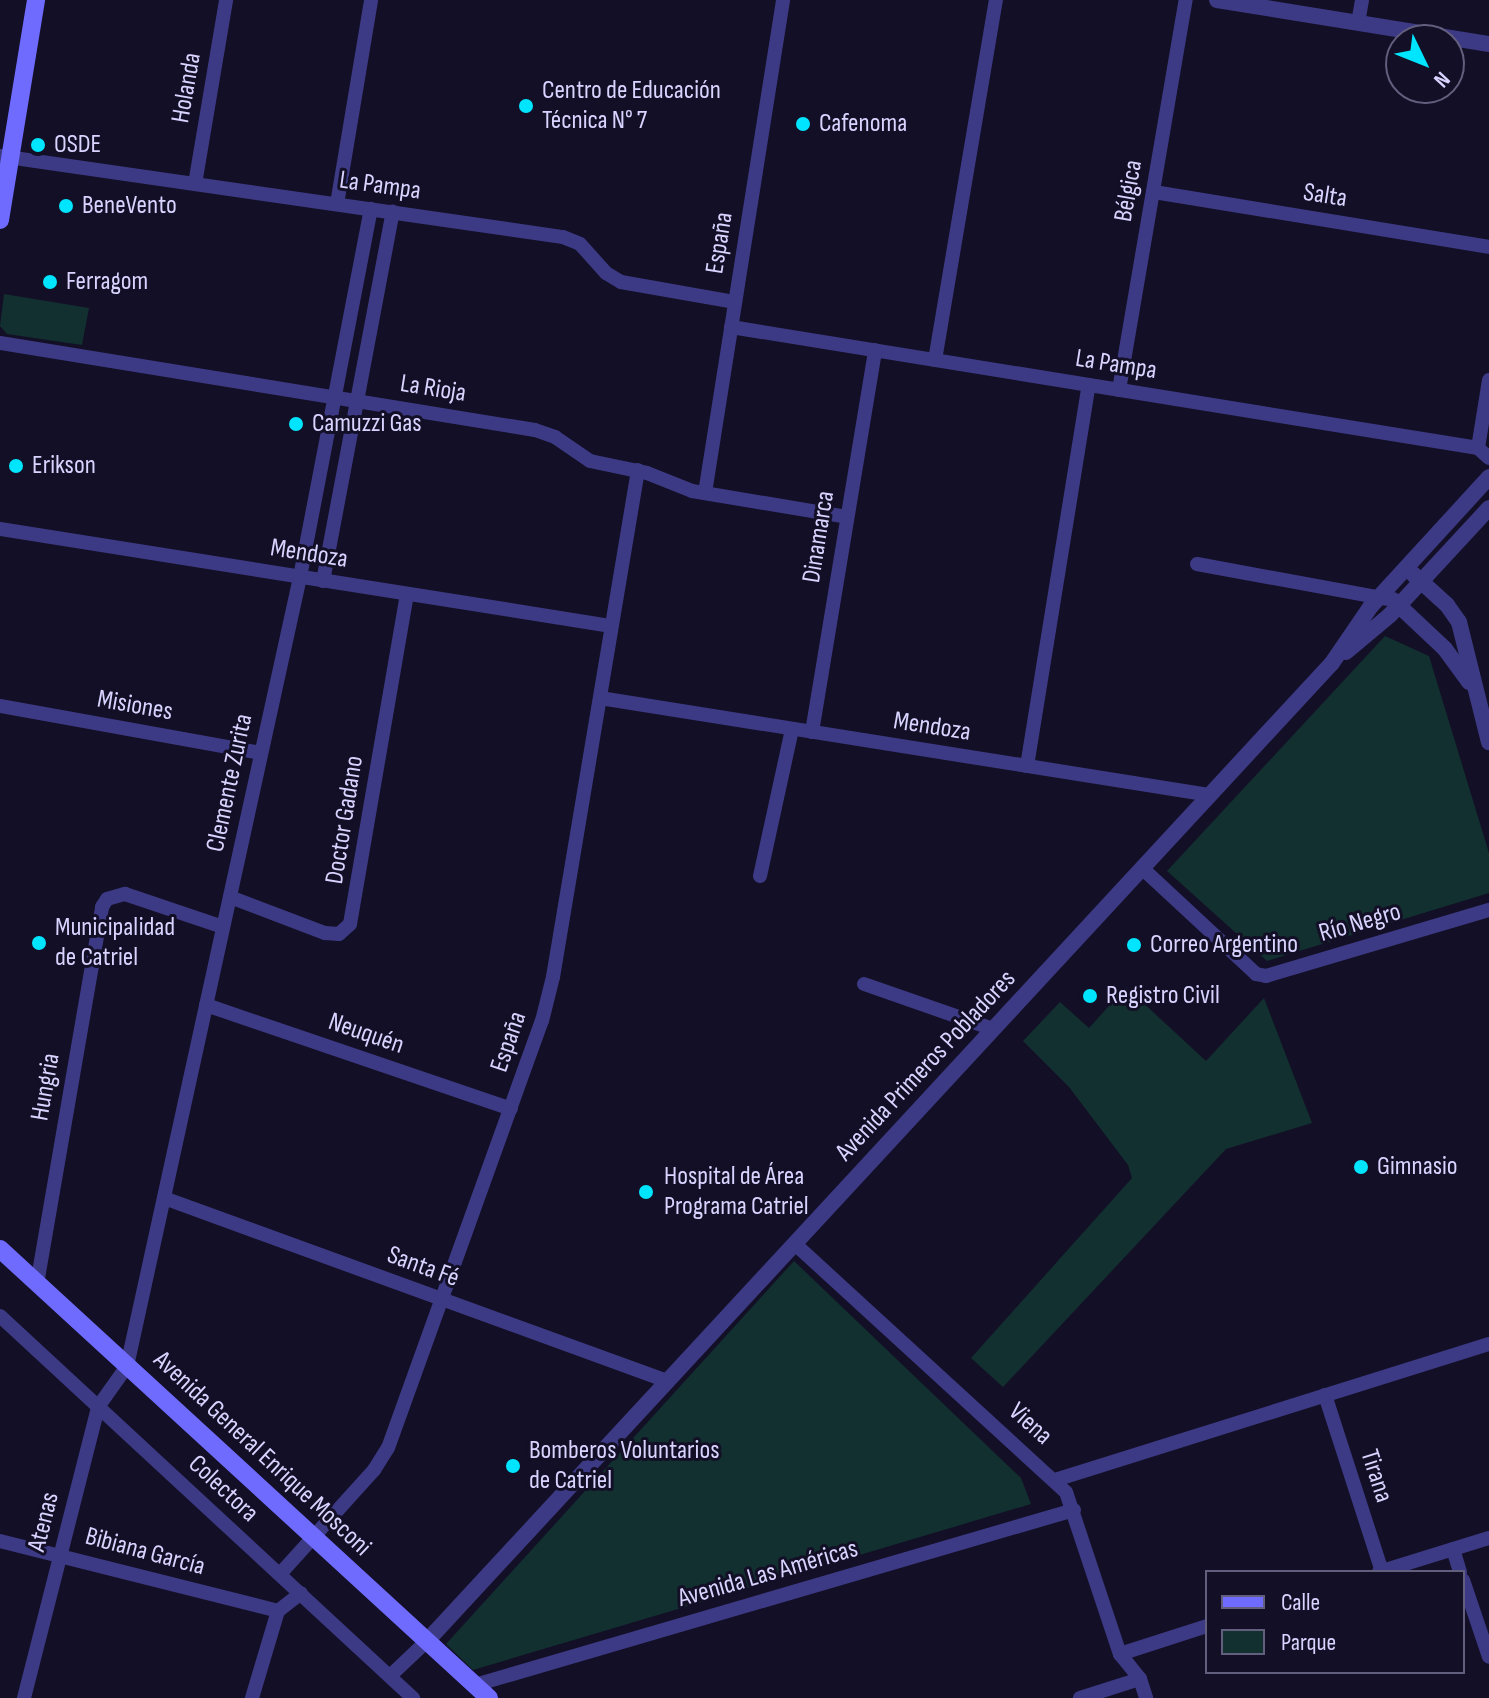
<!DOCTYPE html>
<meta charset="utf-8">
<style>
body{margin:0}
#map{position:relative;width:1489px;height:1698px;overflow:hidden;background:#130f26;font-family:"Sofia Sans Condensed",sans-serif}
div>[style]{position:absolute}
.green>*{inset:0;background:#12302f}
.minor>*{height:14px;margin:-7px;padding:0 7px;transform-origin:7px;border-radius:7px;background:#3d3a85}
.tertiary>*{height:16px;margin:-8px;padding:0 8px;transform-origin:8px;border-radius:8px;background:#3d3a85}
.secondary>*{height:18px;margin:-9px;padding:0 9px;transform-origin:9px;border-radius:9px;background:#6f6bff}
.dots>*{width:22px;height:22px;translate:-50% -50%;box-sizing:border-box;border:4px solid #130f26;border-radius:50%}
span{translate:-50% -50%;white-space:nowrap;text-align:center;line-height:1.15;-webkit-text-stroke:6px #130f26;paint-order:stroke}
.street-label{font-size:26px;color:#d9d4ff}
.poi-label{font-size:26px;color:#d9d4ff}
.left{translate:0 -50%;text-align:left}
.legend{position:absolute;left:1205px;top:1570px;width:260px;height:104px;box-sizing:border-box;background:#130f26;border:2px solid #625e7d;margin:0;padding:10px 14px;list-style:none;font-size:24px;color:#d9d4ff}
.legend li{display:flex;align-items:center;gap:16px;height:40px}
.legend b{width:40px;border:2px solid #625e7d}
.north{position:absolute;left:1385px;top:24px;width:80px;height:80px;box-sizing:border-box;background:#130f26;border:2px solid #625e7d;border-radius:50%;rotate:133deg;font-size:22px;font-weight:700;line-height:32px;text-align:center;color:#d9d4ff}
.north::after{content:'';display:block;margin:auto;width:28px;height:36px;background:#00e5ff;clip-path:polygon(50% 0,100% 100%,50% 72%,0 100%)}
</style>
<div id="map">
<div class="green">
<i style="clip-path:polygon(4px 294px,89px 308px,82px 345px,7px 334px,0 326px)"></i>
<i style="clip-path:polygon(1385px 636px,1429px 656px,1489px 853px,1489px 893px,1267px 961px,1167px 871px)"></i>
<i style="clip-path:polygon(1126px 987px,1206px 1061px,1264px 998px,1312px 1123px,1226px 1149px,1003px 1387px,971px 1358px,1132px 1178px,1128px 1165px,1069px 1087px,1023px 1041px,1060px 1002px,1089px 1028px)"></i>
<i style="clip-path:polygon(794px 1261px,1021px 1478px,1031px 1504px,473px 1670px,446px 1644px)"></i>
</div>
<div class="minor">
<i style="left:1358px;top:23px;width:23px;rotate:-80deg"></i>
<i style="left:0;top:156px;width:569px;rotate:8.19deg"></i>
<i style="left:563px;top:237px;width:18px;rotate:22deg"></i>
<i style="left:580px;top:244px;width:39px;rotate:48deg"></i>
<i style="left:606px;top:273px;width:17px;rotate:31deg"></i>
<i style="left:621px;top:282px;width:116px;rotate:10deg"></i>
<i style="left:195px;top:184px;width:187px;rotate:-80.4deg"></i>
<i style="left:1154px;top:192px;width:339px;rotate:9.3deg"></i>
<i style="left:337px;top:204px;width:207px;rotate:-80.5deg"></i>
<i style="left:731px;top:327px;width:757px;rotate:9.2deg"></i>
<i style="left:1478px;top:448px;width:15px;rotate:42deg"></i>
<i style="left:0;top:343px;width:542px;rotate:9.24deg"></i>
<i style="left:535px;top:430px;width:21px;rotate:19deg"></i>
<i style="left:555px;top:437px;width:42px;rotate:34.4deg"></i>
<i style="left:590px;top:461px;width:58px;rotate:11.9deg"></i>
<i style="left:647px;top:473px;width:48px;rotate:21.8deg"></i>
<i style="left:692px;top:491px;width:157px;rotate:9.5deg"></i>
<i style="left:935px;top:360px;width:365px;rotate:-80.4deg"></i>
<i style="left:1119px;top:390px;width:396px;rotate:-80.3deg"></i>
<i style="left:1478px;top:448px;width:69px;rotate:-80.8deg"></i>
<i style="left:705px;top:493px;width:499px;rotate:-81deg"></i>
<i style="left:0;top:529px;width:619px;rotate:9.02deg"></i>
<i style="left:1197px;top:564px;width:193px;rotate:10.4deg"></i>
<i style="left:323px;top:581px;width:376px;rotate:-79.3deg"></i>
<i style="left:600px;top:698px;width:618px;rotate:9.04deg"></i>
<i style="left:0;top:706px;width:265px;rotate:10.2deg"></i>
<i style="left:812px;top:732px;width:387px;rotate:-80.6deg"></i>
<i style="left:1027px;top:766px;width:386px;rotate:-80.8deg"></i>
<i style="left:1142px;top:868px;width:156px;rotate:42.9deg"></i>
<i style="left:1256px;top:974px;width:10px;rotate:11deg"></i>
<i style="left:1266px;top:976px;width:233px;rotate:-16.5deg"></i>
<i style="left:760px;top:876px;width:150px;rotate:-77.7deg"></i>
<i style="left:230px;top:897px;width:102px;rotate:20.8deg"></i>
<i style="left:325px;top:933px;width:14px;rotate:4deg"></i>
<i style="left:339px;top:934px;width:15px;rotate:-42deg"></i>
<i style="left:350px;top:924px;width:335px;rotate:-80.2deg"></i>
<i style="left:864px;top:984px;width:137px;rotate:19.2deg"></i>
<i style="left:206px;top:1005px;width:322px;rotate:18.8deg"></i>
<i style="left:164px;top:1198px;width:535px;rotate:19.99deg"></i>
<i style="left:795px;top:1244px;width:367px;rotate:42.5deg"></i>
<i style="left:1066px;top:1492px;width:171px;rotate:71.6deg"></i>
<i style="left:1120px;top:1654px;width:32px;rotate:51deg"></i>
<i style="left:1140px;top:1679px;width:20px;rotate:72deg"></i>
<i style="left:37px;top:1284px;width:383px;rotate:-80.2deg"></i>
<i style="left:102px;top:907px;width:9px;rotate:-58deg"></i>
<i style="left:107px;top:899px;width:19px;rotate:-16deg"></i>
<i style="left:125px;top:894px;width:103px;rotate:18.6deg"></i>
<i style="left:0;top:1316px;width:563px;rotate:42.77deg"></i>
<i style="left:1325px;top:1395px;width:185px;rotate:72.1deg"></i>
<i style="left:1055px;top:1480px;width:455px;rotate:-17.4deg"></i>
<i style="left:0;top:1541px;width:287px;rotate:14.1deg"></i>
<i style="left:1453px;top:1549px;width:24px;rotate:73deg"></i>
<i style="left:1379px;top:1572px;width:115px;rotate:-17.2deg"></i>
<i style="left:280px;top:1574px;width:140px;rotate:-47.9deg"></i>
<i style="left:374px;top:1470px;width:26px;rotate:-58deg"></i>
<i style="left:388px;top:1448px;width:454px;rotate:-70.2deg"></i>
<i style="left:542px;top:1021px;width:45px;rotate:-76deg"></i>
<i style="left:553px;top:977px;width:514px;rotate:-80.48deg"></i>
<i style="left:1463px;top:1580px;width:81px;rotate:71.3deg"></i>
<i style="left:1120px;top:1654px;width:91px;rotate:-17.8deg"></i>
<i style="left:390px;top:1676px;width:51px;rotate:-43.4deg"></i>
<i style="left:475px;top:1685px;width:624px;rotate:-16.29deg"></i>
<i style="left:24px;top:1698px;width:300px;rotate:-75.7deg"></i>
<i style="left:98px;top:1407px;width:50px;rotate:-54.7deg"></i>
<i style="left:127px;top:1366px;width:808px;rotate:-77.63deg"></i>
<i style="left:300px;top:577px;width:375px;rotate:-79.1deg"></i>
<i style="left:252px;top:1698px;width:91px;rotate:-73.4deg"></i>
<i style="left:278px;top:1611px;width:29px;rotate:-38deg"></i>
<i style="left:1080px;top:1698px;width:63px;rotate:-17.6deg"></i>
</div>
<div class="tertiary">
<i style="left:1217px;top:0;width:276px;rotate:9.2deg"></i>
<i style="left:1413px;top:574px;width:46px;rotate:42.4deg"></i>
<i style="left:1447px;top:605px;width:21px;rotate:55deg"></i>
<i style="left:1459px;top:622px;width:124px;rotate:76deg"></i>
<i style="left:1393px;top:600px;width:71px;rotate:43.3deg"></i>
<i style="left:1445px;top:649px;width:41px;rotate:54deg"></i>
<i style="left:1346px;top:652px;width:57px;rotate:-40.1deg"></i>
<i style="left:1390px;top:615px;width:146px;rotate:-47.2deg"></i>
<i style="left:427px;top:1641px;width:1332px;rotate:-47.22deg"></i>
<i style="left:1332px;top:663px;width:69px;rotate:-55.6deg"></i>
<i style="left:1371px;top:606px;width:175px;rotate:-47.5deg"></i>
</div>
<div class="secondary">
<i style="left:0;top:220px;width:223px;rotate:-80.7deg"></i>
<i style="left:0;top:1249px;width:664px;rotate:42.56deg"></i>
</div>
<div class="dots">
<i style="left:526px;top:106px;background:#00e5ff"></i>
<i style="left:803px;top:124px;background:#00e5ff"></i>
<i style="left:38px;top:145px;background:#00e5ff"></i>
<i style="left:66px;top:206px;background:#00e5ff"></i>
<i style="left:50px;top:282px;background:#00e5ff"></i>
<i style="left:296px;top:424px;background:#00e5ff"></i>
<i style="left:16px;top:466px;background:#00e5ff"></i>
<i style="left:39px;top:943px;background:#00e5ff"></i>
<i style="left:1134px;top:945px;background:#00e5ff"></i>
<i style="left:1090px;top:996px;background:#00e5ff"></i>
<i style="left:1361px;top:1167px;background:#00e5ff"></i>
<i style="left:646px;top:1192px;background:#00e5ff"></i>
<i style="left:513px;top:1466px;background:#00e5ff"></i>
</div>
<div class="street-label">
<span style="left:187px;top:88px;rotate:-80deg">Holanda</span>
<span style="left:380px;top:186px;rotate:8deg">La Pampa</span>
<span style="left:1129px;top:191px;rotate:-80deg">Bélgica</span>
<span style="left:1325px;top:196px;rotate:9deg">Salta</span>
<span style="left:720px;top:243px;rotate:-81deg">España</span>
<span style="left:1116px;top:365px;rotate:9deg">La Pampa</span>
<span style="left:433px;top:389px;rotate:9deg">La Rioja</span>
<span style="left:819px;top:537px;rotate:-81deg">Dinamarca</span>
<span style="left:309px;top:554px;rotate:9deg">Mendoza</span>
<span style="left:135px;top:706px;rotate:10deg">Misiones</span>
<span style="left:932px;top:727px;rotate:9deg">Mendoza</span>
<span style="left:230px;top:783px;rotate:-78deg">Clemente Zurita</span>
<span style="left:345px;top:820px;rotate:-81deg">Doctor Gadano</span>
<span style="left:1360px;top:923px;rotate:-16deg">Río Negro</span>
<span style="left:366px;top:1034px;rotate:19deg">Neuquén</span>
<span style="left:509px;top:1042px;rotate:-71deg">España</span>
<span style="left:926px;top:1066px;rotate:-47deg">Avenida Primeros Pobladores</span>
<span style="left:46px;top:1087px;rotate:-80deg">Hungria</span>
<span style="left:423px;top:1267px;rotate:20deg">Santa Fé</span>
<span style="left:1030px;top:1424px;rotate:42deg">Viena</span>
<span style="left:262px;top:1454px;rotate:43deg">Avenida General Enrique Mosconi</span>
<span style="left:1376px;top:1476px;rotate:72deg">Tirana</span>
<span style="left:223px;top:1489px;rotate:43deg">Colectora</span>
<span style="left:44px;top:1522px;rotate:-76deg">Atenas</span>
<span style="left:145px;top:1552px;rotate:15deg">Bibiana García</span>
<span style="left:768px;top:1574px;rotate:-16deg">Avenida Las Américas</span>
</div>
<div class="poi-label">
<span class="left" style="left:542px;top:106px">Centro de Educación<br>Técnica N° 7</span>
<span class="left" style="left:819px;top:124px">Cafenoma</span>
<span class="left" style="left:54px;top:145px">OSDE</span>
<span class="left" style="left:82px;top:206px">BeneVento</span>
<span class="left" style="left:66px;top:282px">Ferragom</span>
<span class="left" style="left:312px;top:424px">Camuzzi Gas</span>
<span class="left" style="left:32px;top:466px">Erikson</span>
<span class="left" style="left:55px;top:943px">Municipalidad<br>de Catriel</span>
<span class="left" style="left:1150px;top:945px">Correo Argentino</span>
<span class="left" style="left:1106px;top:996px">Registro Civil</span>
<span class="left" style="left:1377px;top:1167px">Gimnasio</span>
<span class="left" style="left:664px;top:1192px">Hospital de Área<br>Programa Catriel</span>
<span class="left" style="left:529px;top:1466px">Bomberos Voluntarios<br>de Catriel</span>
</div>
<ul class="legend">
<li><b style="height:10px;background:#6f6bff"></b>Calle</li>
<li><b style="height:22px;background:#12302f"></b>Parque</li>
</ul>
<div class="north">N</div>
</div>
